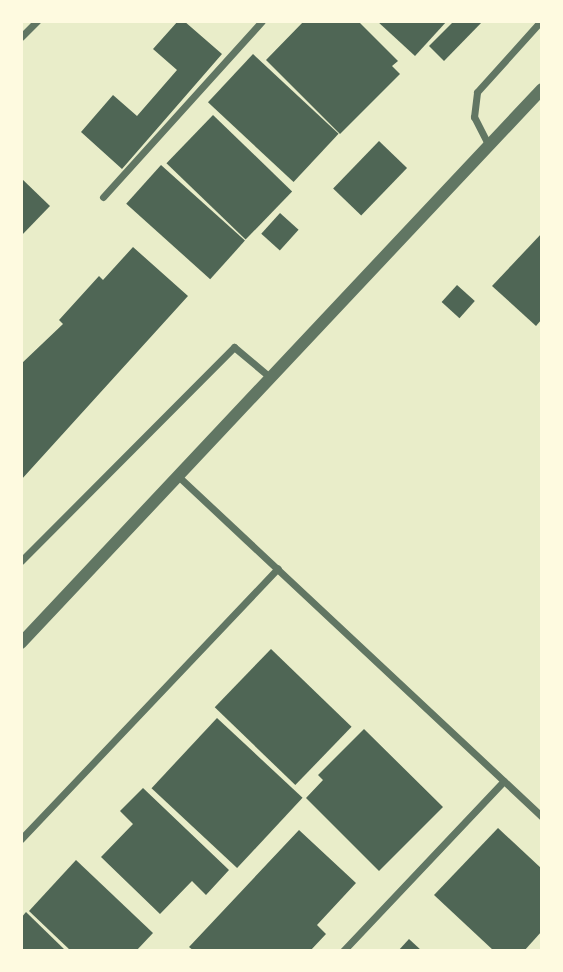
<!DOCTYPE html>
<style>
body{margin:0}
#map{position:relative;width:563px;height:972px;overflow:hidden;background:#e9edc9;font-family:"Source Sans 3",sans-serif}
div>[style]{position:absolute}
.building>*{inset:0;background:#4f6655;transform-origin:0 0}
.minor>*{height:7px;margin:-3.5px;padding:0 3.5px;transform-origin:3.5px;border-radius:3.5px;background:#617663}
.tertiary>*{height:12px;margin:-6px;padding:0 6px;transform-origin:6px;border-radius:6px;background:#617663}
span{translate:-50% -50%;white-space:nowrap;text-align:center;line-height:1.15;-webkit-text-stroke:7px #fefae0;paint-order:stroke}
.frame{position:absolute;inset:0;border:23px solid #fefae0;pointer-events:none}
</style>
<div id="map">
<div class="building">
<i style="clip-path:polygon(178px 21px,184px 21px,222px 54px,122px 169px,81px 132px,113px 95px,137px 116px,177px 70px,153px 49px)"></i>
<i style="clip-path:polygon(304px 21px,358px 21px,398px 61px,392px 66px,400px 74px,340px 134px,266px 60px)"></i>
<i style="clip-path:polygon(377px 21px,447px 21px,415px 56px)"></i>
<i style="clip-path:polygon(454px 21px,483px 21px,444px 61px,429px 46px)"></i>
<i style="left:253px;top:54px;width:117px;height:66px;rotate:43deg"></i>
<i style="left:213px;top:115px;width:110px;height:67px;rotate:44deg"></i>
<i style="left:379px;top:141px;width:39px;height:66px;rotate:44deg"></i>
<i style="left:161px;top:165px;width:113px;height:52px;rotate:42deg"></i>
<i style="clip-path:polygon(21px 178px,50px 206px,21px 236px)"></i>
<i style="left:280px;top:213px;width:25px;height:28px;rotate:42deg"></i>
<i style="clip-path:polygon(542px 233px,542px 319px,536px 326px,492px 286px)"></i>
<i style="clip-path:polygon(133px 247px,188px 296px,21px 480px,21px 364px,63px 324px,59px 320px,99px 276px,103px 280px)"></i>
<i style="left:457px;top:285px;width:24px;height:23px;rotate:42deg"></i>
<i style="left:271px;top:649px;width:112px;height:81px;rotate:44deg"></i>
<i style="left:217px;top:718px;width:117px;height:96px;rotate:43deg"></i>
<i style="clip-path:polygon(364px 729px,443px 807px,379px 871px,306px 798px,323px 780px,318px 775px)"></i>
<i style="clip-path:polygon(143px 788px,229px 870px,206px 895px,192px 881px,160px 914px,101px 857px,133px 824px,120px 811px)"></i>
<i style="clip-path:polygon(498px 828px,542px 869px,542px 931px,524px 951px,494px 951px,434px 895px)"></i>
<i style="clip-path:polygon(299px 830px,356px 883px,317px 925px,326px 934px,310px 951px,194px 951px,189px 947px)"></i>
<i style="clip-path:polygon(76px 860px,153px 933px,136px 951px,71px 951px,29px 911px)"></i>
<i style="clip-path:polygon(26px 912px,66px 951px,21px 951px,21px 918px)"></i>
<i style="clip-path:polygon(409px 939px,422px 951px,398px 951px)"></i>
</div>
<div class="minor">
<i style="left:21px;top:37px;width:23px;rotate:-45deg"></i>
<i style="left:489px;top:146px;width:33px;rotate:-117deg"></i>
<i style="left:474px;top:117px;width:25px;rotate:-83deg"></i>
<i style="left:477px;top:92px;width:96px;rotate:-48deg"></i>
<i style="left:103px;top:197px;width:237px;rotate:-47.9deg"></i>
<i style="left:179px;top:477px;width:497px;rotate:43.1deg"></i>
<i style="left:21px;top:561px;width:302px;rotate:-45.1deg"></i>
<i style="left:234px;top:347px;width:48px;rotate:40deg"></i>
<i style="left:21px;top:839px;width:373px;rotate:-46.5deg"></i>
<i style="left:343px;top:951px;width:234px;rotate:-46.6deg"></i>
</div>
<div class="tertiary">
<i style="left:21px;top:643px;width:760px;rotate:-46.76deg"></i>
</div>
<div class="frame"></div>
</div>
